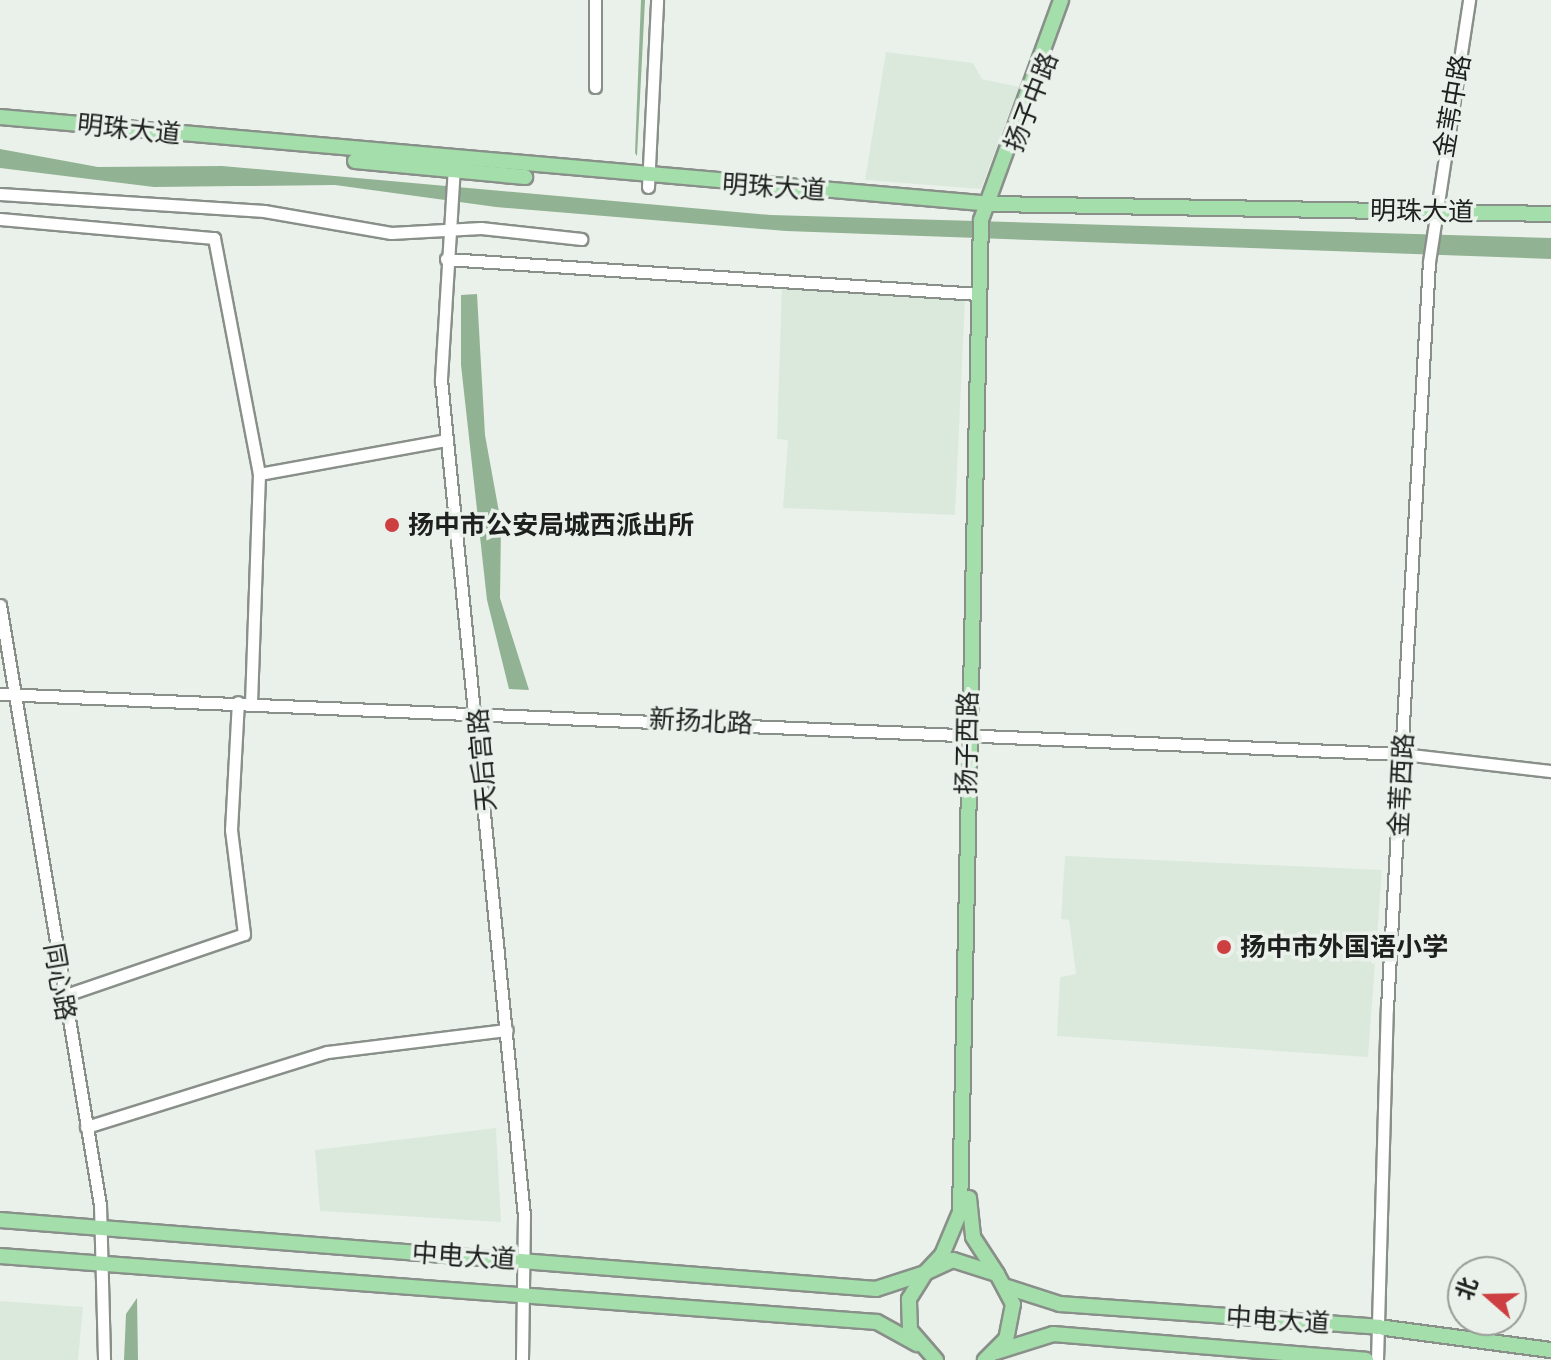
<!DOCTYPE html>
<meta charset="utf-8">
<style>
body{margin:0}
#map{position:relative;width:1551px;height:1360px;overflow:hidden;background:#eaf1ea;font-family:"Golos Text","Noto Sans SC",sans-serif}
div>[style]{position:absolute}
.built>*{inset:0;background:#dbe9dc}
.water>*{inset:0;background:#92b294}
.roads{filter:drop-shadow(2px 0 #898f89) drop-shadow(-2px 0 #898f89) drop-shadow(0 2px #898f89) drop-shadow(0 -2px #898f89)}
.minor>*{height:11px;margin:-5.5px;padding:0 5.5px;transform-origin:5.5px;border-radius:5.5px;background:#fff}
.major>*{height:14px;margin:-7px;padding:0 7px;transform-origin:7px;border-radius:7px;background:#a3deab}
.dots>*{width:22px;height:22px;translate:-50% -50%;box-sizing:border-box;border:4px solid #eaf1ea;border-radius:50%}
span{translate:-50% -50%;white-space:nowrap;text-align:center;line-height:1.15;-webkit-text-stroke:7px #eaf1ea;paint-order:stroke}
.street-label{font-size:26px;color:#1d201e}
.poi-label{font-size:26px;color:#1d201e;font-weight:700}
.left{translate:0 -50%;text-align:left}
.north{position:absolute;left:1447px;top:1256px;width:80px;height:80px;box-sizing:border-box;background:#eaf1ea;border:2px solid #989d98;border-radius:50%;rotate:290deg;font-size:22px;font-weight:700;line-height:32px;text-align:center;color:#1d201e}
.north::after{content:'';display:block;margin:auto;width:28px;height:36px;background:#ce3f41;clip-path:polygon(50% 0,100% 100%,50% 72%,0 100%)}
</style>
<div id="map">
<div class="built">
<i style="clip-path:polygon(886px 52px,973px 63px,982px 79px,1019px 87px,981px 189px,865px 180px)"></i>
<i style="clip-path:polygon(782px 283px,965px 299px,955px 515px,783px 508px,788px 440px,777px 439px)"></i>
<i style="clip-path:polygon(1065px 856px,1382px 870px,1368px 1057px,1057px 1036px,1060px 977px,1076px 974px,1069px 920px,1061px 919px)"></i>
<i style="clip-path:polygon(496px 1128px,501px 1222px,320px 1211px,315px 1150px)"></i>
<i style="clip-path:polygon(0 1301px,83px 1307px,78px 1360px,0 1360px)"></i>
</div>
<div class="water">
<i style="clip-path:polygon(641px 0,645px 0,637px 156px,635px 153px)"></i>
<i style="clip-path:polygon(0 149px,98px 167px,222px 166px,771px 215px,1551px 238px,1551px 259px,786px 231px,496px 207px,335px 185px,154px 187px,0 168px)"></i>
<i style="clip-path:polygon(477px 294px,485px 435px,501px 523px,500px 598px,529px 690px,509px 689px,487px 600px,461px 365px,461px 295px)"></i>
<i style="clip-path:polygon(137px 1298px,138px 1360px,124px 1360px,126px 1314px)"></i>
</div>
<div class="roads">
<div class="minor">
<i style="left:595px;top:0;width:87px;rotate:90deg"></i>
<i style="left:454px;top:166px;width:214px;rotate:93.5deg"></i>
<i style="left:441px;top:380px;width:840px;rotate:84.33deg"></i>
<i style="left:524px;top:1216px;width:144px;rotate:90.8deg"></i>
<i style="left:648px;top:187px;width:187px;rotate:-87.2deg"></i>
<i style="left:0;top:194px;width:265px;rotate:3.7deg"></i>
<i style="left:264px;top:211px;width:129px;rotate:9.8deg"></i>
<i style="left:391px;top:233px;width:90px;rotate:-3.2deg"></i>
<i style="left:481px;top:228px;width:101px;rotate:6.3deg"></i>
<i style="left:0;top:219px;width:215px;rotate:5.1deg"></i>
<i style="left:214px;top:238px;width:240px;rotate:79.2deg"></i>
<i style="left:259px;top:474px;width:229px;rotate:92deg"></i>
<i style="left:446px;top:259px;width:533px;rotate:3.76deg"></i>
<i style="left:259px;top:474px;width:191px;rotate:-10.3deg"></i>
<i style="left:0;top:605px;width:608px;rotate:80.54deg"></i>
<i style="left:100px;top:1205px;width:155px;rotate:88.5deg"></i>
<i style="left:0;top:694px;width:1404px;rotate:2.45deg"></i>
<i style="left:1403px;top:754px;width:149px;rotate:6.6deg"></i>
<i style="left:63px;top:996px;width:191px;rotate:-18.9deg"></i>
<i style="left:244px;top:934px;width:105px;rotate:-97.1deg"></i>
<i style="left:231px;top:830px;width:128px;rotate:-86.9deg"></i>
<i style="left:86px;top:1127px;width:252px;rotate:-17.3deg"></i>
<i style="left:327px;top:1052px;width:181px;rotate:-7deg"></i>
<i style="left:1377px;top:1360px;width:352px;rotate:-88.4deg"></i>
<i style="left:1387px;top:1008px;width:747px;rotate:-86.78deg"></i>
<i style="left:1429px;top:262px;width:265px;rotate:-81.3deg"></i>
</div>
<div class="major">
<i style="left:0;top:117px;width:996px;rotate:5.01deg"></i>
<i style="left:992px;top:204px;width:559px;rotate:1.02deg"></i>
<i style="left:355px;top:161px;width:171px;rotate:5.4deg"></i>
<i style="left:969px;top:1198px;width:39px;rotate:84deg"></i>
<i style="left:973px;top:1237px;width:44px;rotate:57deg"></i>
<i style="left:0;top:1220px;width:879px;rotate:4.5deg"></i>
<i style="left:876px;top:1289px;width:52px;rotate:-18.1deg"></i>
<i style="left:925px;top:1273px;width:25px;rotate:-47deg"></i>
<i style="left:942px;top:1255px;width:47px;rotate:-67.3deg"></i>
<i style="left:960px;top:1212px;width:992px;rotate:-88.79deg"></i>
<i style="left:981px;top:220px;width:234px;rotate:-70deg"></i>
<i style="left:0;top:1256px;width:879px;rotate:4.3deg"></i>
<i style="left:877px;top:1322px;width:46px;rotate:28.8deg"></i>
<i style="left:1007px;top:1287px;width:56px;rotate:17.8deg"></i>
<i style="left:1060px;top:1304px;width:319px;rotate:4.1deg"></i>
<i style="left:1378px;top:1327px;width:175px;rotate:7.6deg"></i>
<i style="left:996px;top:1352px;width:60px;rotate:-17.5deg"></i>
<i style="left:1053px;top:1334px;width:314px;rotate:4.7deg"></i>
<i style="left:936px;top:1360px;width:40px;rotate:-131deg"></i>
<i style="left:910px;top:1330px;width:31px;rotate:-92deg"></i>
<i style="left:909px;top:1299px;width:31px;rotate:-58deg"></i>
<i style="left:925px;top:1273px;width:31px;rotate:-25deg"></i>
<i style="left:953px;top:1260px;width:46px;rotate:17.7deg"></i>
<i style="left:997px;top:1274px;width:34px;rotate:62deg"></i>
<i style="left:1013px;top:1304px;width:36px;rotate:101deg"></i>
<i style="left:1006px;top:1339px;width:30px;rotate:135deg"></i>
</div>
</div>
<div class="dots">
<i style="left:392px;top:525px;background:#ce3f41"></i>
<i style="left:1224px;top:947px;background:#ce3f41"></i>
</div>
<div class="street-label">
<span style="left:1031px;top:102px;rotate:-69deg">扬子中路</span>
<span style="left:1452px;top:106px;rotate:-80deg">金苇中路</span>
<span style="left:129px;top:129px;rotate:6deg">明珠大道</span>
<span style="left:774px;top:187px;rotate:4deg">明珠大道</span>
<span style="left:1422px;top:211px;rotate:1deg">明珠大道</span>
<span style="left:701px;top:721px;rotate:3deg">新扬北路</span>
<span style="left:967px;top:743px;rotate:-89deg">扬子西路</span>
<span style="left:482px;top:760px;rotate:-95deg">天后宫路</span>
<span style="left:1401px;top:785px;rotate:-87deg">金苇西路</span>
<span style="left:60px;top:982px;rotate:80deg">同心路</span>
<span style="left:464px;top:1256px;rotate:4deg">中电大道</span>
<span style="left:1278px;top:1320px;rotate:4deg">中电大道</span>
</div>
<div class="poi-label">
<span class="left" style="left:408px;top:525px">扬中市公安局城西派出所</span>
<span class="left" style="left:1240px;top:947px">扬中市外国语小学</span>
</div>
<div class="north">北</div>
</div>
